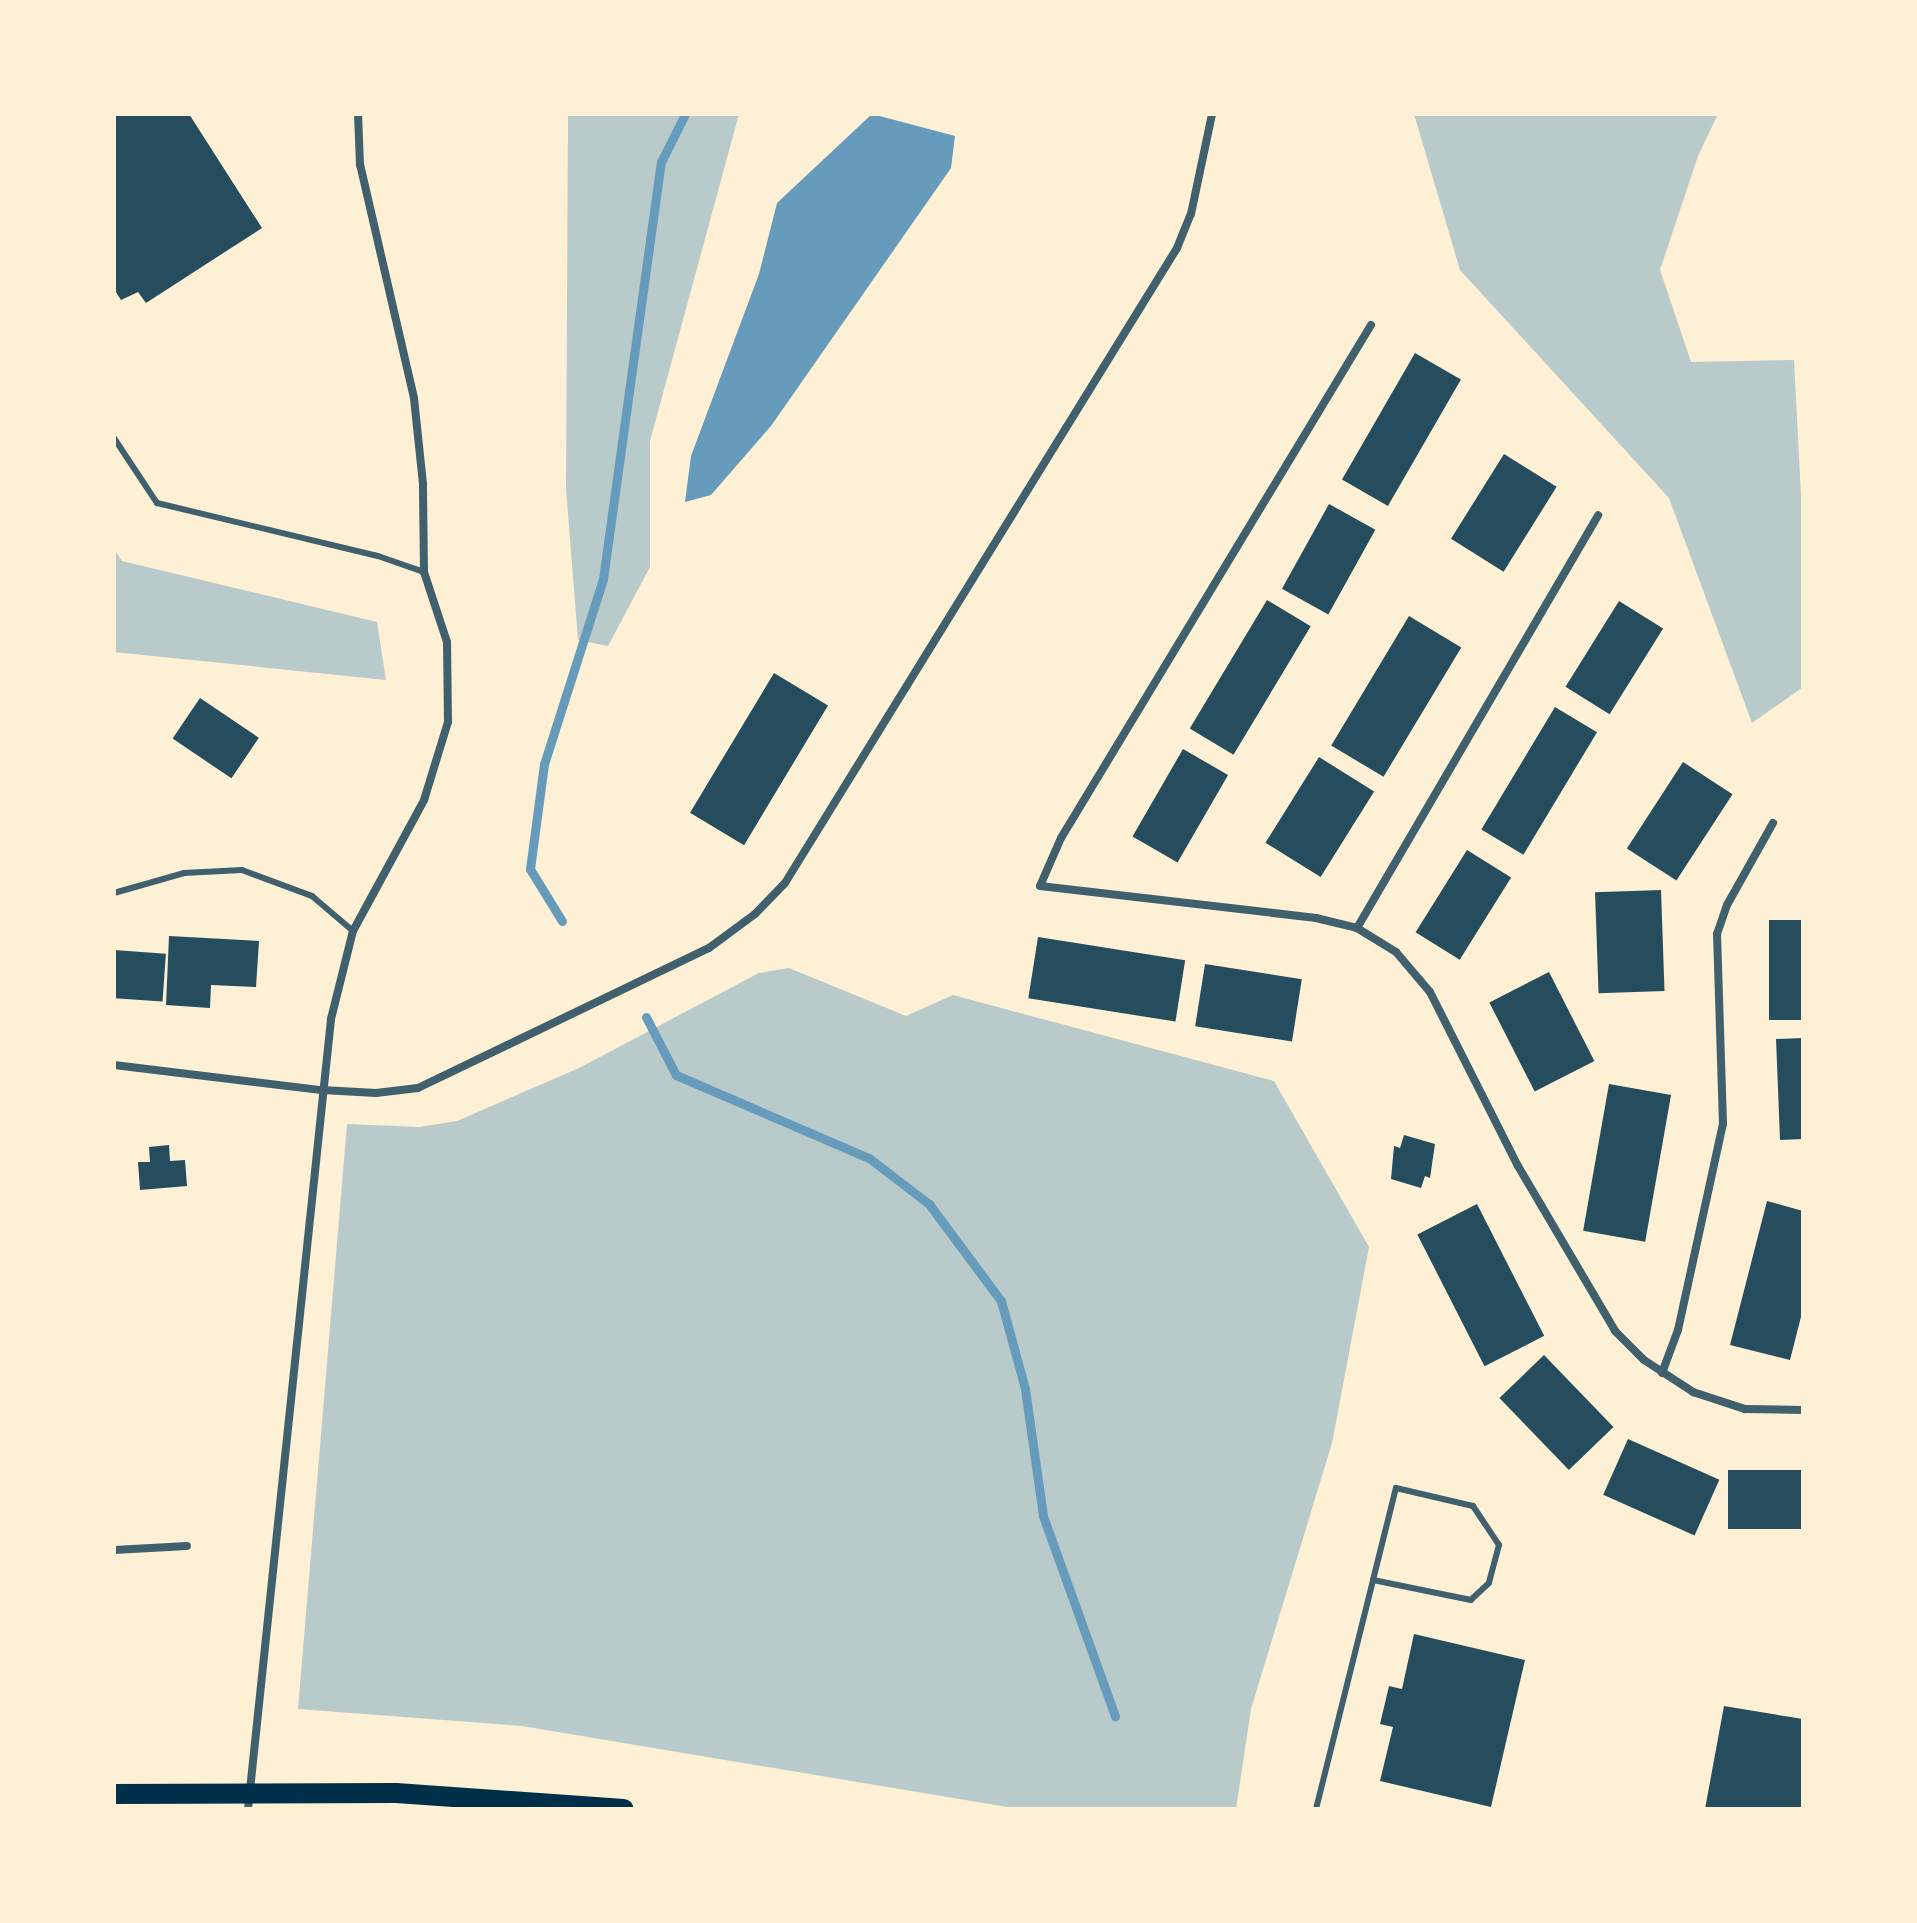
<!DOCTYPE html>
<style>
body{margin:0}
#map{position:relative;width:1917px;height:1923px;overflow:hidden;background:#fdf0d5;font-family:"Exo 2",sans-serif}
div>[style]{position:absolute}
.green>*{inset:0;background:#b9caca}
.water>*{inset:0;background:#669bbc}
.stream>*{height:9px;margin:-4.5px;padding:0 4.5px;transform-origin:4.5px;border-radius:4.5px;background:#669bbc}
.building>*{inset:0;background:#264d5e;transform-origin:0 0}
.service>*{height:6px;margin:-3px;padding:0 3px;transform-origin:3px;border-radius:3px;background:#3f606c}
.minor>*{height:8px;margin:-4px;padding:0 4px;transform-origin:4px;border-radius:4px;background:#3f606c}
.primary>*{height:20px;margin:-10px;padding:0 10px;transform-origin:10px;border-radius:10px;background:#003049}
span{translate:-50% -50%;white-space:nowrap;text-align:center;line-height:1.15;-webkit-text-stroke:6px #fdf0d5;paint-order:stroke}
.frame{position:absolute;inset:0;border:116px solid #fdf0d5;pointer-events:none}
</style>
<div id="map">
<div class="green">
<i style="clip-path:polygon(568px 114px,739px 114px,650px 441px,650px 567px,608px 646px,578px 640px,566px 489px)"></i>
<i style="clip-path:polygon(1414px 114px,1718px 114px,1698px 156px,1660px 270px,1691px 362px,1794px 360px,1803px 534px,1803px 687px,1752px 723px,1669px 498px,1460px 270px)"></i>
<i style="clip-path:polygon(114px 549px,122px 561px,377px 622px,386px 680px,114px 652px)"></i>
<i style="clip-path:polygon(789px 968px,906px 1016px,953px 995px,1274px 1081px,1369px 1247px,1332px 1443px,1251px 1709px,1236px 1809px,1019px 1809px,522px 1726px,298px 1709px,347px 1124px,419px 1127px,457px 1121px,579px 1068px,759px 973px)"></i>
</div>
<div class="water">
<i style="clip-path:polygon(872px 114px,955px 136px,951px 168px,771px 426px,711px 495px,685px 502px,691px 456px,759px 274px,777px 203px)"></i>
</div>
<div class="stream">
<i style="left:562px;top:921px;width:61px;rotate:-121.6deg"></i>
<i style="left:530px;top:869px;width:106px;rotate:-82.4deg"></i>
<i style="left:544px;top:764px;width:194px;rotate:-72.3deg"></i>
<i style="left:603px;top:579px;width:421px;rotate:-82.1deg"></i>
<i style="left:661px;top:162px;width:54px;rotate:-63.4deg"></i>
<i style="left:646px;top:1017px;width:65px;rotate:62.7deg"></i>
<i style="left:676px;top:1075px;width:210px;rotate:23.3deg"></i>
<i style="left:869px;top:1158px;width:76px;rotate:37.5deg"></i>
<i style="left:929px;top:1204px;width:121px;rotate:53.4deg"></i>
<i style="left:1001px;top:1301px;width:91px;rotate:74.7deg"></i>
<i style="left:1025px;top:1389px;width:128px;rotate:81.9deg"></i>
<i style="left:1043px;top:1516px;width:213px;rotate:70.2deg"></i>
</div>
<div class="building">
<i style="clip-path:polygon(114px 114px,189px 114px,262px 228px,146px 303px,138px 292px,121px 300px,114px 289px)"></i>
<i style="left:1415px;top:353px;width:53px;height:146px;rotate:30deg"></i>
<i style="left:1504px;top:454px;width:62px;height:100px;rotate:32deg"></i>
<i style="left:1329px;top:504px;width:53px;height:97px;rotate:29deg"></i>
<i style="left:1267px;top:600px;width:51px;height:150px;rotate:31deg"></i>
<i style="left:1619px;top:601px;width:52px;height:101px;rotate:32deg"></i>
<i style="left:1409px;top:616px;width:61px;height:151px;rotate:31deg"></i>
<i style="left:774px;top:673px;width:63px;height:163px;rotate:31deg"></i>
<i style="left:200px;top:698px;width:71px;height:49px;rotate:34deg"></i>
<i style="left:1555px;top:707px;width:49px;height:143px;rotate:31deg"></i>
<i style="left:1183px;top:749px;width:52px;height:101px;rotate:30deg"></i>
<i style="left:1319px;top:757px;width:65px;height:101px;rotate:32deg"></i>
<i style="left:1683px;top:762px;width:59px;height:103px;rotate:33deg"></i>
<i style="left:1467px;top:850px;width:52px;height:97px;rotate:32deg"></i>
<i style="left:1661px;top:890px;width:101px;height:66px;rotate:88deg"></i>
<i style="left:1803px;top:920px;width:100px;height:34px;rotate:90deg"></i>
<i style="clip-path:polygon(169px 936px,259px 941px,256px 987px,211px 985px,210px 1008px,166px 1005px)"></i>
<i style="left:1038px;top:937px;width:149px;height:62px;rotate:9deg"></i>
<i style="left:114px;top:950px;width:52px;height:48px;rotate:4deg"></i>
<i style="left:1205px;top:964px;width:98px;height:63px;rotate:9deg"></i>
<i style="left:1549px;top:972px;width:100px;height:67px;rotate:63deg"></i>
<i style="clip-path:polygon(1803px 1038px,1803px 1139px,1780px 1140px,1776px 1039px)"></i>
<i style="left:1609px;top:1084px;width:63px;height:149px;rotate:10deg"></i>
<i style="clip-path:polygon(1404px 1135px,1435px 1144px,1430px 1178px,1425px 1176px,1421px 1188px,1391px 1179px,1394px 1146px,1400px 1148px)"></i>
<i style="clip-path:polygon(169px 1145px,170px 1161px,185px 1160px,187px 1186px,140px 1190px,138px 1162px,150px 1162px,149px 1147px)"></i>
<i style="clip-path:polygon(1767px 1201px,1803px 1211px,1803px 1309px,1790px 1360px,1730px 1345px)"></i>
<i style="left:1477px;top:1204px;width:148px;height:67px;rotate:63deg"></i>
<i style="left:1544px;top:1355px;width:100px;height:62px;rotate:46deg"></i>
<i style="left:1628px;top:1439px;width:100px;height:61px;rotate:24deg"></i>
<i style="left:1803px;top:1470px;width:59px;height:75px;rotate:90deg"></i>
<i style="clip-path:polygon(1414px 1634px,1525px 1660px,1491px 1807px,1380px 1781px,1393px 1727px,1380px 1724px,1389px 1686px,1402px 1689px)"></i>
<i style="clip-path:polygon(1724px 1706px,1803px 1719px,1803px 1809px,1705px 1809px)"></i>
</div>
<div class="service">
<i style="left:114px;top:438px;width:78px;rotate:56.5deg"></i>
<i style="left:157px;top:503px;width:227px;rotate:13.5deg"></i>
<i style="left:378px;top:556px;width:49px;rotate:19.2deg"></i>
<i style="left:114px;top:893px;width:73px;rotate:-15.9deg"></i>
<i style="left:184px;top:873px;width:58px;rotate:-3deg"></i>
<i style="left:242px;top:870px;width:75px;rotate:20.4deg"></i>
<i style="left:312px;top:896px;width:54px;rotate:40.5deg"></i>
<i style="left:1316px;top:1809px;width:236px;rotate:-76deg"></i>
<i style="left:1373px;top:1580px;width:95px;rotate:-76deg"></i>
<i style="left:1396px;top:1488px;width:79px;rotate:13.2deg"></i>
<i style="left:1473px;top:1506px;width:47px;rotate:56.3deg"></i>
<i style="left:1499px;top:1545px;width:39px;rotate:105deg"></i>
<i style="left:1489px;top:1583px;width:25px;rotate:137deg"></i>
<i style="left:1471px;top:1600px;width:100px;rotate:-168.5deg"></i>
</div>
<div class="minor">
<i style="left:1371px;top:325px;width:599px;rotate:121.14deg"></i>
<i style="left:1061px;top:838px;width:52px;rotate:113.6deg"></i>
<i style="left:1040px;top:886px;width:278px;rotate:6.6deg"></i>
<i style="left:1316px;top:918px;width:42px;rotate:13.7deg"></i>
<i style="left:1357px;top:928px;width:46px;rotate:31.6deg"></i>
<i style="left:1396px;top:952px;width:52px;rotate:49.6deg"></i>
<i style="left:1430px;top:992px;width:195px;rotate:63.2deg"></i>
<i style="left:1518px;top:1166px;width:191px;rotate:59.5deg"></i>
<i style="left:1615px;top:1331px;width:41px;rotate:45deg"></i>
<i style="left:1644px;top:1360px;width:59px;rotate:33.1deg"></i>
<i style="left:1693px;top:1392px;width:55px;rotate:18.1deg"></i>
<i style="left:1745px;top:1409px;width:58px;rotate:1deg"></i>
<i style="left:1357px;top:928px;width:478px;rotate:-59.7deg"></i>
<i style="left:114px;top:1065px;width:209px;rotate:6.9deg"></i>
<i style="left:322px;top:1090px;width:54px;rotate:3.2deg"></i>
<i style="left:376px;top:1093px;width:42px;rotate:-6.8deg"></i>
<i style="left:418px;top:1088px;width:323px;rotate:-25.7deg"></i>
<i style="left:709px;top:948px;width:57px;rotate:-36.5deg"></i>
<i style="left:755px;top:914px;width:43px;rotate:-45.9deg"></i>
<i style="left:785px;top:883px;width:746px;rotate:-58.31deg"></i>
<i style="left:1177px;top:248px;width:37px;rotate:-68deg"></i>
<i style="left:1191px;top:214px;width:102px;rotate:-78.1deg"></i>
<i style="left:1662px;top:1373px;width:46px;rotate:-69.6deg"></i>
<i style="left:1678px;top:1330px;width:211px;rotate:-77.7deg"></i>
<i style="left:1723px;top:1124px;width:190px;rotate:-91.8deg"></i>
<i style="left:1717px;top:934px;width:31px;rotate:-71deg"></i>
<i style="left:1727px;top:905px;width:94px;rotate:-60.7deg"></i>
<i style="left:114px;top:1550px;width:73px;rotate:-3.1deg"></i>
<i style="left:248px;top:1809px;width:794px;rotate:-84deg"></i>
<i style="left:331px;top:1019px;width:91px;rotate:-76deg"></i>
<i style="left:353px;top:931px;width:149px;rotate:-61.5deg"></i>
<i style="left:424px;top:800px;width:82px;rotate:-72.9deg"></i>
<i style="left:448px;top:722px;width:80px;rotate:-90.7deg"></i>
<i style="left:447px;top:642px;width:74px;rotate:-108.2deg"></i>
<i style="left:424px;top:572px;width:88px;rotate:-90.7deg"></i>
<i style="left:423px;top:484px;width:86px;rotate:-96deg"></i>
<i style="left:414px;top:398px;width:239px;rotate:-103deg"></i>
<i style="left:360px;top:165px;width:51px;rotate:-92.2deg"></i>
</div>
<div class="primary">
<i style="left:114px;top:1794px;width:282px;rotate:-0.2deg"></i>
<i style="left:396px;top:1793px;width:228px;rotate:4deg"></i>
</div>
<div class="frame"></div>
</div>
